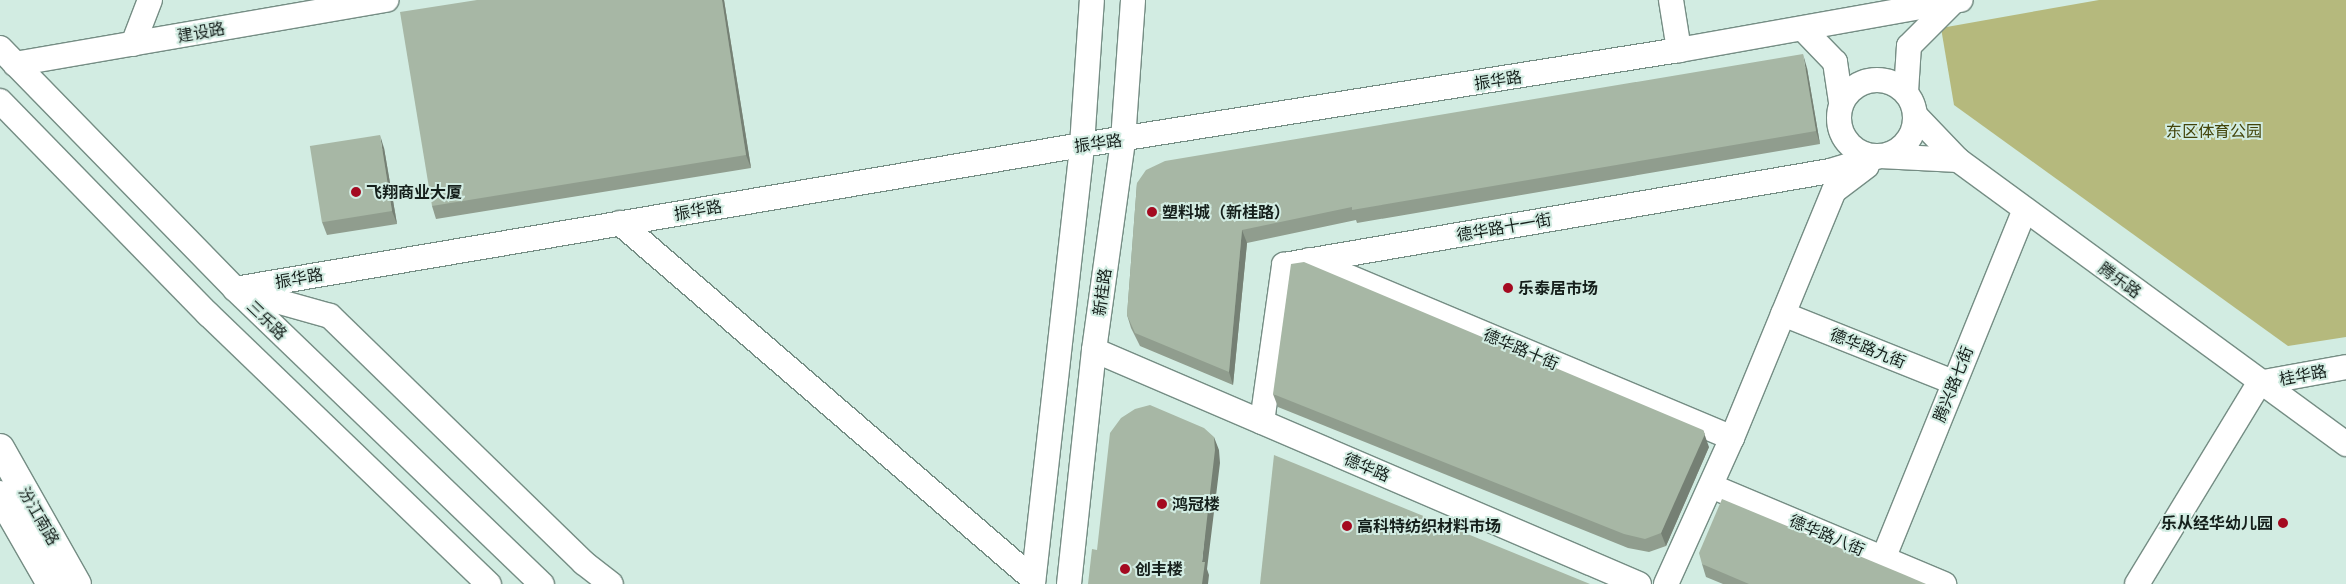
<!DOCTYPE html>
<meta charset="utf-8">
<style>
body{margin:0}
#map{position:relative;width:2346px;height:584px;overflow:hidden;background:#d2ece2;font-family:Manrope,"Noto Sans SC",sans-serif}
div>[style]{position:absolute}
.green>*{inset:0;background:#b5b97d}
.roads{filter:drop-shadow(1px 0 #758d84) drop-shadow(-1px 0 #758d84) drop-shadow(0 1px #758d84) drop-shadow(0 -1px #758d84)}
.minor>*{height:24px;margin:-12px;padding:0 12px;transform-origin:12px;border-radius:12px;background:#fff}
.minor>.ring{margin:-12px;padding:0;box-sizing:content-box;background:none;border:24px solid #fff;border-radius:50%}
.major>*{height:28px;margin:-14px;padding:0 14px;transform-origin:14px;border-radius:14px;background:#fff}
.wall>*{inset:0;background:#909d8e}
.shaded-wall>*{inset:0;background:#758074}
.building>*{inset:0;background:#a7b7a5;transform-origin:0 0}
.dots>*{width:14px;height:14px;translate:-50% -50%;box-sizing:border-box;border:2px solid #d2ece2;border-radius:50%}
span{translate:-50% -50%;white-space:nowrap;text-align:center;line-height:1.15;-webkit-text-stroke:4px #d2ece2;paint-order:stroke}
.street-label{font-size:16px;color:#151f1b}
.park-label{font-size:16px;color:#42440a}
.poi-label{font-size:16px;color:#151f1b;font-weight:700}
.left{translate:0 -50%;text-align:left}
.right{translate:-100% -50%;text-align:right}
</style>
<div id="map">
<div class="green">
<i style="clip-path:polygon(2099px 0,2346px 0,2346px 337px,2288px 346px,1954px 105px,1941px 28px)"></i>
</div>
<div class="roads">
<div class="minor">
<i style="left:1671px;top:0;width:51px;rotate:80.9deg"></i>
<i style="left:1803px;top:29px;width:46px;rotate:45.9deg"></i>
<i style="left:1835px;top:62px;width:40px;rotate:81.5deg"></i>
<i style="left:133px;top:44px;width:47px;rotate:-68.9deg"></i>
<i style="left:0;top:48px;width:337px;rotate:45.7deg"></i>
<i style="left:235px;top:289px;width:426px;rotate:43.9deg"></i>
<i style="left:15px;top:64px;width:377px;rotate:-9.8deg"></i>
<i class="ring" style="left:1839px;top:80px;width:52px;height:52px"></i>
<i style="left:1906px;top:92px;width:46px;rotate:-86.3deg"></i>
<i style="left:1909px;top:46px;width:64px;rotate:-45deg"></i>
<i style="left:0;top:101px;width:298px;rotate:45.7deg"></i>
<i style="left:208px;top:314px;width:390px;rotate:43.9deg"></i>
<i style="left:1915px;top:115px;width:62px;rotate:46.3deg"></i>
<i style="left:620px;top:223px;width:545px;rotate:40.76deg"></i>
<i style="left:1309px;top:260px;width:459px;rotate:22.8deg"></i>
<i style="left:235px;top:289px;width:859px;rotate:-9.65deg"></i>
<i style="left:1082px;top:145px;width:605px;rotate:-9.04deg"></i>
<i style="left:1679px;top:50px;width:286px;rotate:-10.1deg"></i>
<i style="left:241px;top:291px;width:92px;rotate:15.7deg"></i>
<i style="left:330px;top:316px;width:354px;rotate:44.2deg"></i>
<i style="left:584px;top:563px;width:34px;rotate:38deg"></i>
<i style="left:1783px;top:314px;width:183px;rotate:21.8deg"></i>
<i style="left:1094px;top:350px;width:593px;rotate:23.24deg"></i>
<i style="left:1262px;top:422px;width:159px;rotate:-82deg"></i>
<i style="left:1284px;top:265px;width:554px;rotate:-9.77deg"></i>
<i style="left:1830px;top:171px;width:52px;rotate:-16.7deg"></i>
<i style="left:1880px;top:156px;width:78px;rotate:2.9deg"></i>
<i style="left:1958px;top:160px;width:481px;rotate:36.2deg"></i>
<i style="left:1711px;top:486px;width:253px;rotate:22.8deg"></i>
<i style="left:1883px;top:559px;width:377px;rotate:-67.9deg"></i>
<i style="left:1033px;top:584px;width:442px;rotate:-83.6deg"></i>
<i style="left:1082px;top:145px;width:145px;rotate:-86.1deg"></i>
<i style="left:1069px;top:584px;width:235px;rotate:-83.9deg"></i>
<i style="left:1094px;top:350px;width:212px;rotate:-82.1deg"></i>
<i style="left:1123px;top:140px;width:140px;rotate:-85.9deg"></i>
<i style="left:1666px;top:584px;width:160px;rotate:-65.7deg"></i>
<i style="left:1732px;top:438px;width:267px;rotate:-67.6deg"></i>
<i style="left:1834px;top:191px;width:41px;rotate:-37.1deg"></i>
<i style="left:2137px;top:584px;width:235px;rotate:-58.7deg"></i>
<i style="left:2259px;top:383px;width:88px;rotate:-10.4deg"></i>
</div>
<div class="major">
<i style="left:0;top:448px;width:156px;rotate:60.5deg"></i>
<i style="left:0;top:495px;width:103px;rotate:60.2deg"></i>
</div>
</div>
<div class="wall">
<i style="clip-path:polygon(477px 0,724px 0,751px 168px,436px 219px,432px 206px)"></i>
<i style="clip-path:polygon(1807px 68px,1820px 144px,1357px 223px,1356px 220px,1247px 243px,1233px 385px,1140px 346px,1131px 328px,1127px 315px,1137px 183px)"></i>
<i style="clip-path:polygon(384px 148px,397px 224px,327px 235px,322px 222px)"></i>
<i style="clip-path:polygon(1273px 394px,1709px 447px,1666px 546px,1649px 552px,1628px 548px,1278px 407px)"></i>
<i style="clip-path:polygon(1702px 564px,1926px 584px,1723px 584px,1706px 577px)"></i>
</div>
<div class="shaded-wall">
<i style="clip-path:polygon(722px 0,724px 0,751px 168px,746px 155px)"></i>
<i style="clip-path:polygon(1803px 54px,1807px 68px,1820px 144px,1816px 131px)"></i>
<i style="clip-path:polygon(380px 135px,384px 148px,397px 224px,392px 211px)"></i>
<i style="clip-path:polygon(1242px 230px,1247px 243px,1233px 385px,1229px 372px)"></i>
<i style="clip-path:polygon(1703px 430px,1709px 447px,1666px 546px,1661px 533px)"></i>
<i style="clip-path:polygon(1214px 437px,1219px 450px,1220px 463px,1207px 569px,1209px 575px,1208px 584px,1202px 584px,1202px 562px)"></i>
</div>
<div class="building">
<i style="clip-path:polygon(477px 0,722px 0,746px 155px,432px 206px,400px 12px)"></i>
<i style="clip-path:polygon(1803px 54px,1816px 131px,1352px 210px,1352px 207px,1242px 230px,1229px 372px,1135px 333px,1127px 315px,1137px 183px,1146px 170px,1165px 161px)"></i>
<i style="left:380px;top:135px;width:77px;height:71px;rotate:81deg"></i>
<i style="clip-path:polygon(1304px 262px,1703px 430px,1705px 434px,1661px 533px,1645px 539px,1624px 534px,1273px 394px,1291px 264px)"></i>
<i style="clip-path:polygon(1150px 405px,1204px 428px,1214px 437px,1215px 450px,1202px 562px,1205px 562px,1202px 584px,1088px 584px,1092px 549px,1097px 550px,1110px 433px,1121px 418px,1135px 409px)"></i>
<i style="clip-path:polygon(1274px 455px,1590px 584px,1260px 584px)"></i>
<i style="clip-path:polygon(1722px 499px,1905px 575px,1926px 584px,1749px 584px,1702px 564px,1699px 553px)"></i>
</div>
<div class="dots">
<i style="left:356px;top:192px;background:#a40a20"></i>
<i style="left:1152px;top:212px;background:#a40a20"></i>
<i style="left:1508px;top:288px;background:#a40a20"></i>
<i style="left:1162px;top:504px;background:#a40a20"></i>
<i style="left:2283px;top:523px;background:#a40a20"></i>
<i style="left:1347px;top:526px;background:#a40a20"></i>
<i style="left:1125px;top:569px;background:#a40a20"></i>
</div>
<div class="street-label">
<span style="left:201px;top:32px;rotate:-10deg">建设路</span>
<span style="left:1498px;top:80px;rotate:-9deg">振华路</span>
<span style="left:1098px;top:143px;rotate:-8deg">振华路</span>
<span style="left:698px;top:210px;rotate:-10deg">振华路</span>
<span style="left:1504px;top:227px;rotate:-10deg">德华路十一街</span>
<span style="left:299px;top:278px;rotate:-10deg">振华路</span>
<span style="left:2120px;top:280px;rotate:36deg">腾乐路</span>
<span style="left:1102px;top:292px;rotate:-82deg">新桂路</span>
<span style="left:267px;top:320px;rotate:44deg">三乐路</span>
<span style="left:1868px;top:348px;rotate:22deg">德华路九街</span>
<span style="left:1521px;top:349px;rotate:23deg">德华路十街</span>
<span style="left:2303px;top:375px;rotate:-11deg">桂华路</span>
<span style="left:1953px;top:384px;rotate:-68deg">腾兴路七街</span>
<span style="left:1367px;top:467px;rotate:23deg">德华路</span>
<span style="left:39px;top:516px;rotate:60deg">汾江南路</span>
<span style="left:1827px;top:535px;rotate:23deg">德华路八街</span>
</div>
<div class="park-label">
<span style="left:2214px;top:131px">东区体育公园</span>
</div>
<div class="poi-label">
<span class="left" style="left:366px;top:192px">飞翔商业大厦</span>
<span class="left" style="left:1162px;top:212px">塑料城（新桂路）</span>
<span class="left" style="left:1518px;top:288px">乐泰居市场</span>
<span class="left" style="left:1172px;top:504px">鸿冠楼</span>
<span class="right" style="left:2273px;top:523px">乐从经华幼儿园</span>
<span class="left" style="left:1357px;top:526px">高科特纺织材料市场</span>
<span class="left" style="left:1135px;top:569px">创丰楼</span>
</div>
</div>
